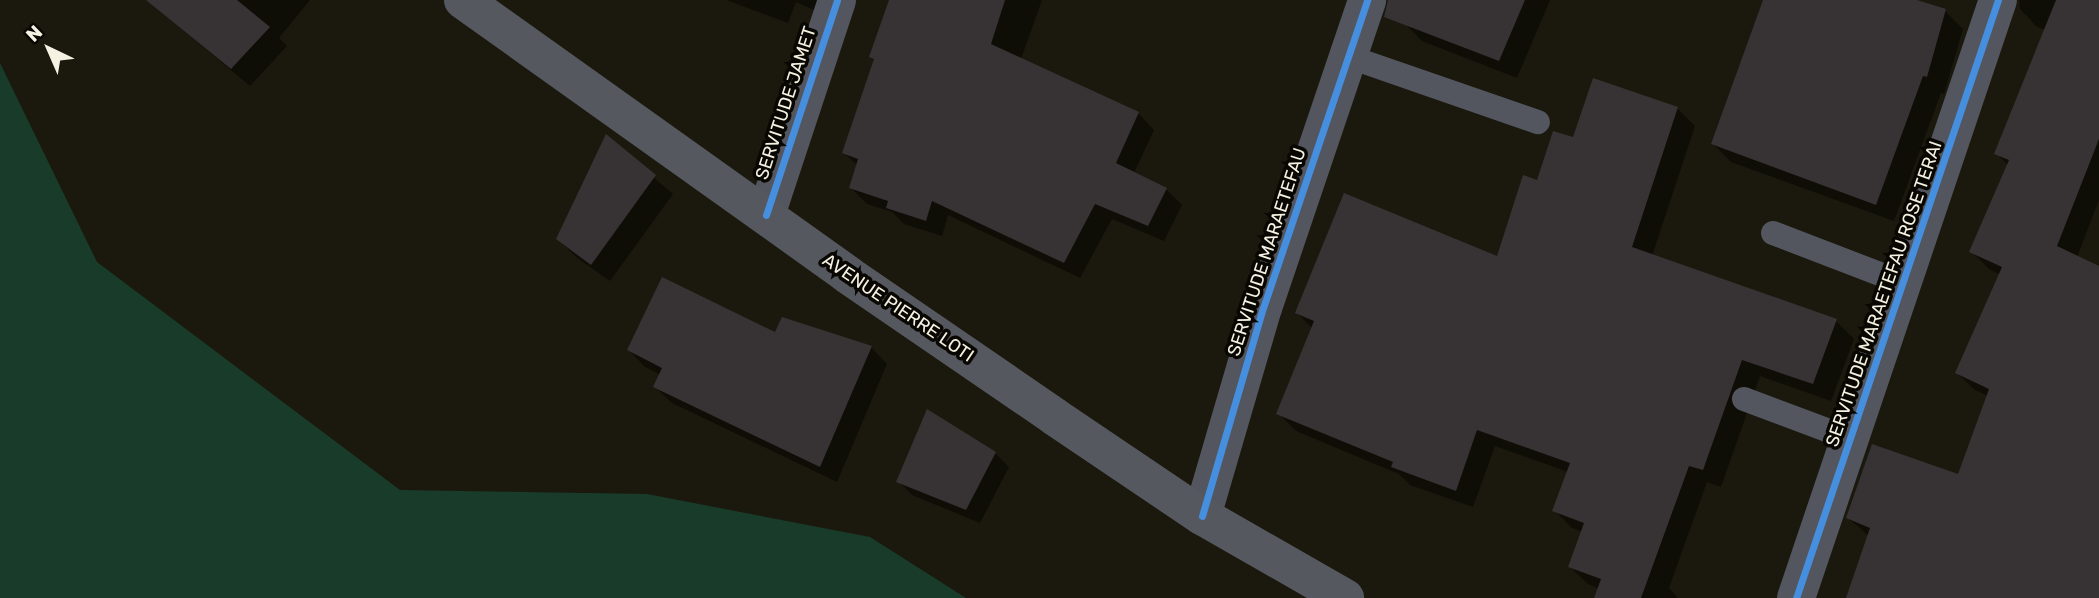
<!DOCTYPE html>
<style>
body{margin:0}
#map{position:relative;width:2099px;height:598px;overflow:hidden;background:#1b190d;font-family:Rubik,sans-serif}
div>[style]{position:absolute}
.green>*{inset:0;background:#183b2a}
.shadow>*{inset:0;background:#0007}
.building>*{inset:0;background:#373335}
.service>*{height:24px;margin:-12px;padding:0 12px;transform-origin:12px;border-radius:12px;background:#53565f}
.minor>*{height:38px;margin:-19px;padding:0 19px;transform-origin:19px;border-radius:19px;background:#53565f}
.secondary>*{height:38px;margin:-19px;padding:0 19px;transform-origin:19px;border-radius:19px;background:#565860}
.cycleway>*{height:7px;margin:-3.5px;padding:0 3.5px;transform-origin:3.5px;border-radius:3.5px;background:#468fdf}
span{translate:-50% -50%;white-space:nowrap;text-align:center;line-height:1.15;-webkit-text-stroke:7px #090702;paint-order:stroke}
.street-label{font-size:18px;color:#f5f2e4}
.north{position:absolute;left:14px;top:14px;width:70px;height:70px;-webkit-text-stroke:5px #090702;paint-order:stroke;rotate:316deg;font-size:19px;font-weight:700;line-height:28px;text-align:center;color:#f5f2e4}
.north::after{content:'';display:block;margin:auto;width:24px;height:32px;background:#f5f2e4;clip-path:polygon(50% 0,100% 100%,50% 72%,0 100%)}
</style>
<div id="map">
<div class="green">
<i style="clip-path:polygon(0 63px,97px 262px,400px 490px,647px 494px,870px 537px,966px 598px,0 598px)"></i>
</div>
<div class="shadow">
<i style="clip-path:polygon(147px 0,310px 0,279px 38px,287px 46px,250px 86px)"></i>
<i style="clip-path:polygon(726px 0,820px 0,816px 11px,796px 2px,788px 23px)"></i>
<i style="clip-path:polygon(891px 0,1042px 0,1021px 59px,1138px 113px,1154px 130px,1134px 173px,1166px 189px,1182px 205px,1164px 241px,1112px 219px,1080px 278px,948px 215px,942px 236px,904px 224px,892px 212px,867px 204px,851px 188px,858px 166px,844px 153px,875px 61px,871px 57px)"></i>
<i style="clip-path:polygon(1413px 0,1550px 0,1517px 78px,1422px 41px,1404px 23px)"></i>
<i style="clip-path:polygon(1764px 0,1911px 0,1945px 11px,1963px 29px,1944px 94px,1941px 93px,1894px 221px,1731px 162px,1713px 144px)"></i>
<i style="clip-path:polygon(2019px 0,2099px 0,2099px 200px,2077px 257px,2099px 277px,2099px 598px,1848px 598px,1869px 536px,1848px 518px,1960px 476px,1988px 396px,1975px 390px,1957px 373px,2001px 275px,1989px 269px,1972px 252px,2009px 166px,1996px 153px,2046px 30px,2037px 27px,2020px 9px)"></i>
<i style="clip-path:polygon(1677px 108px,1695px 126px,1652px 256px,1836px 321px,1854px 339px,1831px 401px,1760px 376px,1721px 487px,1707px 482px,1669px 588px,1678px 598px,1596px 598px,1599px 589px,1588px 584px,1570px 567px,1583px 532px,1572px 528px,1554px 510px,1568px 472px,1495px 446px,1473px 507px,1410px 485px,1399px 474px,1296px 431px,1278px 413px,1313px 329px,1297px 313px,1498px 258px,1538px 182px,1575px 139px)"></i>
<i style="clip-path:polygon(606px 137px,673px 194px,610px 281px,576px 257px,558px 239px)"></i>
<i style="clip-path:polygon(776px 334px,871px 347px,887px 364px,837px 482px,672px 403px,655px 387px,661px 375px,645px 367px,629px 350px)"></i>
<i style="clip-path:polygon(928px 411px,995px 453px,1009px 467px,980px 523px,912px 495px,898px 481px)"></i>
</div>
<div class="building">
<i style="clip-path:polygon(146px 0,237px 0,270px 27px,231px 69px)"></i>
<i style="clip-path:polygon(889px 0,1005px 0,991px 44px,1139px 112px,1116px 163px,1167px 188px,1148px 226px,1095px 204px,1064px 263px,932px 201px,926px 221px,886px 208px,888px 201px,849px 188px,858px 159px,842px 153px,874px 59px,869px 57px)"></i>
<i style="clip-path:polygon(1388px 0,1525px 0,1499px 61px,1384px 17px)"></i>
<i style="clip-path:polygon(1763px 0,1917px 0,1946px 9px,1927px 77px,1923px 76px,1876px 205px,1711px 144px)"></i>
<i style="clip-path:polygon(2056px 0,2099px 0,2099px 139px,2057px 246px,2099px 266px,2099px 598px,1846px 598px,1870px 528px,1846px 518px,1872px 444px,1958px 474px,1989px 389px,1955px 373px,2002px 267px,1969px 252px,2009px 160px,1994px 154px)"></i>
<i style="clip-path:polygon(1593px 78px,1678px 107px,1632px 247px,1837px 319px,1813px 384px,1742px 360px,1703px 470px,1689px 466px,1641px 598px,1594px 598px,1601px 579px,1568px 567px,1584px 523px,1552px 511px,1570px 463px,1477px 430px,1456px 491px,1391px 467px,1393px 462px,1276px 414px,1314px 321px,1295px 313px,1344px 193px,1497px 256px,1523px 175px,1537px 180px,1553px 131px,1573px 137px)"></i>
<i style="clip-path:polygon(606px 134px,656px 175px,591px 265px,556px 239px)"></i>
<i style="clip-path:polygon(662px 277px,775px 332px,782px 317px,872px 346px,820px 467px,653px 387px,662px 368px,627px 350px)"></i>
<i style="clip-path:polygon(927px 409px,996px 452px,966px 510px,896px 482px)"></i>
</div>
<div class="service">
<i style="left:1347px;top:56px;width:202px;rotate:19.1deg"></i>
<i style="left:1773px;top:233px;width:139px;rotate:21deg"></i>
<i style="left:1744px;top:399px;width:114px;rotate:20.5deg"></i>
</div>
<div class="minor">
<i style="left:766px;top:215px;width:226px;rotate:-71.7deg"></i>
<i style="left:1202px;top:516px;width:217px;rotate:-73.7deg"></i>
<i style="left:1263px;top:308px;width:325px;rotate:-71.3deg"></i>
<i style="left:1796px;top:598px;width:631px;rotate:-71.34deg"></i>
</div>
<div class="secondary">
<i style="left:463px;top:0;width:473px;rotate:35.5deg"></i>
<i style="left:848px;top:275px;width:251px;rotate:34.4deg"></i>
<i style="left:1055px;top:417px;width:177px;rotate:34deg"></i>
<i style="left:1202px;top:516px;width:165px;rotate:29.8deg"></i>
</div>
<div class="cycleway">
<i style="left:766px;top:215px;width:226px;rotate:-71.7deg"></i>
<i style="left:1202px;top:516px;width:217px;rotate:-73.7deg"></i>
<i style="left:1263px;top:308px;width:325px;rotate:-71.3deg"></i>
<i style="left:1796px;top:598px;width:631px;rotate:-71.34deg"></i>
</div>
<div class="street-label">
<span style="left:786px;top:103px;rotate:-72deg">SERVITUDE JAMET</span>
<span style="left:1267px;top:252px;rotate:-72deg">SERVITUDE MARAETEFAU</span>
<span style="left:1884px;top:294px;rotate:-71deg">SERVITUDE MARAETEFAU ROSE TERAI</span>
<span style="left:898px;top:308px;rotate:34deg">AVENUE PIERRE LOTI</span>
</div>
<div class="north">N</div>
</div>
